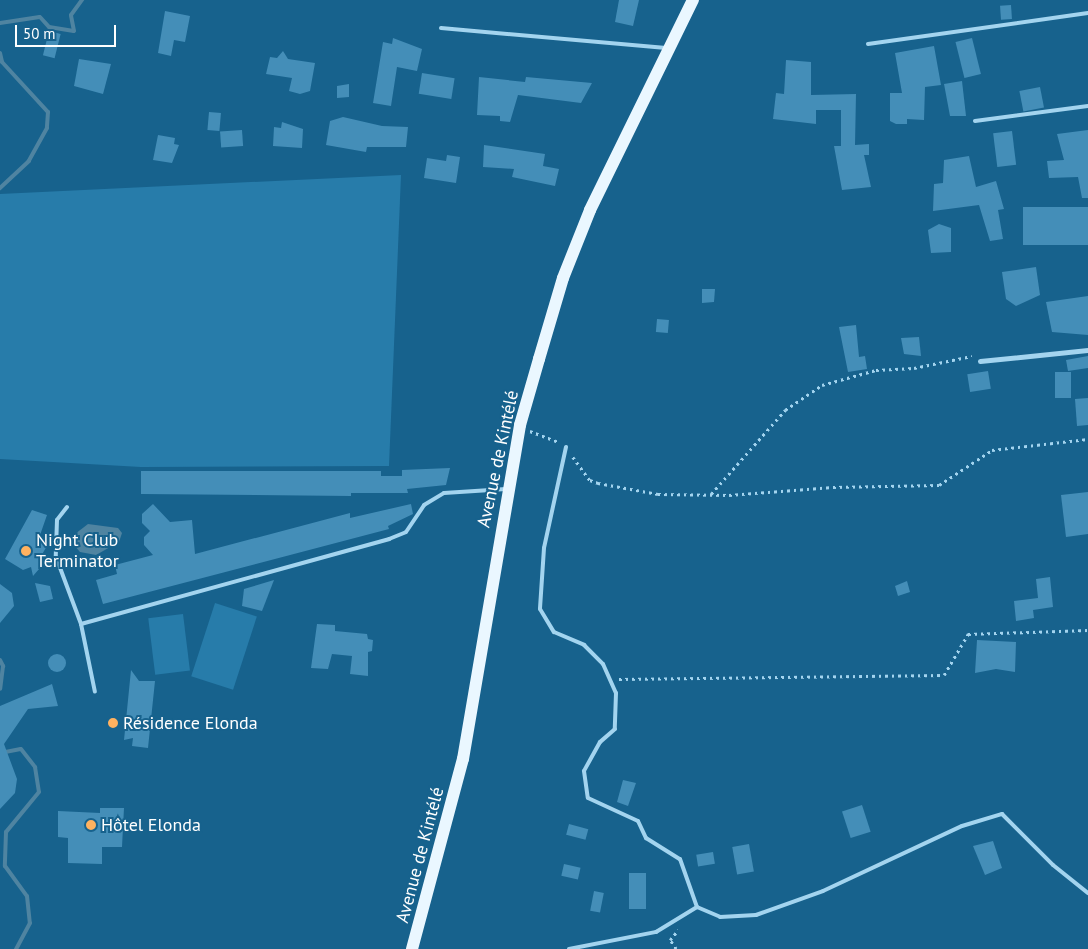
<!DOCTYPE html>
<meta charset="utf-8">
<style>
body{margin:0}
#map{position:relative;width:1088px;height:949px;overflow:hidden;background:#17628d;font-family:"PT Sans",sans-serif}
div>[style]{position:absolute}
.green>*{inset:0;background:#277caa;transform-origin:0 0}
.water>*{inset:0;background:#4f84a1}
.stream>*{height:4px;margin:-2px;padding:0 2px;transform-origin:2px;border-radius:2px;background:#4f84a1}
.building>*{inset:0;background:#448eb8;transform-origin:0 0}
.round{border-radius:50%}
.path>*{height:2.5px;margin-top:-1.25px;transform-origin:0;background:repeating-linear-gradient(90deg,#a3d4ef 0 2.5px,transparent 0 6.5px)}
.lane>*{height:4px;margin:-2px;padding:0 2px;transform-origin:2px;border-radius:2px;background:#a3d4ef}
.street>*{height:5px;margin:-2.5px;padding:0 2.5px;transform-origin:2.5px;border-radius:2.5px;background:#a3d4ef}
.primary>*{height:12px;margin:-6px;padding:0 6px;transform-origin:6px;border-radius:6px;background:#eaf7ff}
.dots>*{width:14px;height:14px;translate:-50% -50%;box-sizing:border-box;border:2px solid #17628d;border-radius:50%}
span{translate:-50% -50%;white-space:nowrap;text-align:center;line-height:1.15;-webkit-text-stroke:4px #17628d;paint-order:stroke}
.street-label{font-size:18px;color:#fff}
.poi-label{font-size:18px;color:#fff}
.left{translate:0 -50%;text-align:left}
.scale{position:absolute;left:15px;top:25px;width:101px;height:22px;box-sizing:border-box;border:2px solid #fff;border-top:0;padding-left:6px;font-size:15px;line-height:18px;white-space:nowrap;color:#fff;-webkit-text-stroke:4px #17628d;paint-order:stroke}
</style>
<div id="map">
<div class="green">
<i style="clip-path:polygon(401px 175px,389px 466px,141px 467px,0 459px,0 194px)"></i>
<i style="left:215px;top:603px;width:44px;height:77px;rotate:18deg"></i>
<i style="left:183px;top:614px;width:57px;height:35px;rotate:83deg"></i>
</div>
<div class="water">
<i style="clip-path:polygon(88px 524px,118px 528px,122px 533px,119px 542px,96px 555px,80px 552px,74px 545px,75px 534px)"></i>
</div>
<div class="stream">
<i style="left:0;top:23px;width:40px;rotate:-8.5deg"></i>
<i style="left:40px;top:17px;width:13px;rotate:48deg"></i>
<i style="left:49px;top:27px;width:25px;rotate:9deg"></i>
<i style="left:74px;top:31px;width:16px;rotate:-101deg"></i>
<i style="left:71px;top:15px;width:19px;rotate:-54deg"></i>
<i style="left:0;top:53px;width:9px;rotate:77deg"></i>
<i style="left:2px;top:62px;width:68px;rotate:47.4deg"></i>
<i style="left:48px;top:112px;width:16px;rotate:94deg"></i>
<i style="left:47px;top:128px;width:38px;rotate:119deg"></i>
<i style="left:29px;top:161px;width:40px;rotate:137deg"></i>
<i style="left:0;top:660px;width:7px;rotate:63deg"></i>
<i style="left:3px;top:666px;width:23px;rotate:97deg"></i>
<i style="left:0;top:753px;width:21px;rotate:-11deg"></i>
<i style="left:21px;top:749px;width:23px;rotate:52deg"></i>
<i style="left:35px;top:767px;width:25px;rotate:81deg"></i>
<i style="left:39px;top:792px;width:52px;rotate:129.5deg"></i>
<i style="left:6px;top:832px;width:34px;rotate:92deg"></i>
<i style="left:5px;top:866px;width:37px;rotate:54deg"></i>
<i style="left:27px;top:896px;width:27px;rotate:84deg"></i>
<i style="left:30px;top:923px;width:30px;rotate:118deg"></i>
</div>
<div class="building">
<i style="clip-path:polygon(619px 0,639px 0,633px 26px,615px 22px)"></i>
<i style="left:1011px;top:5px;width:14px;height:11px;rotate:86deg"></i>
<i style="clip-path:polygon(165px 11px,190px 16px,185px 42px,174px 40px,171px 56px,158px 53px)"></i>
<i style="left:49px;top:31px;width:12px;height:25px;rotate:14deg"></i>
<i style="clip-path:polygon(393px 38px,422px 49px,417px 71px,397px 67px,391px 106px,373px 103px,383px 42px,392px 44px)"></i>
<i style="left:972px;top:38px;width:37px;height:17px;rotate:76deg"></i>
<i style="clip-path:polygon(934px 46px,941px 85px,925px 87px,924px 120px,907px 119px,907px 124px,896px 124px,890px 121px,890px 93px,902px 93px,895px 53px)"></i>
<i style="clip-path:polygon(283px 51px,288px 59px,315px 63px,310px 91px,300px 94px,289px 91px,292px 78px,266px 74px,270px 57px,277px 58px)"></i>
<i style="clip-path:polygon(79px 59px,111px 64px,103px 94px,74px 86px)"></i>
<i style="clip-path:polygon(786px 60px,811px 62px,811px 95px,856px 94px,855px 145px,869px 144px,869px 155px,864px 155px,871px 187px,842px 190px,834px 146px,841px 146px,841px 110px,816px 110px,816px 124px,773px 119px,776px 93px,784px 94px)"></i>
<i style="left:422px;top:73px;width:33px;height:21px;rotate:9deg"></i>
<i style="clip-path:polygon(479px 77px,525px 82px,526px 77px,592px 83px,581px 103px,518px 95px,510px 122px,500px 121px,500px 116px,477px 115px)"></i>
<i style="clip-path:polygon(962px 81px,966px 116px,950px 116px,944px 84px)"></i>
<i style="clip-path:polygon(349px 84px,349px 97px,337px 98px,337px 86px)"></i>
<i style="left:1040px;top:87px;width:21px;height:21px;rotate:79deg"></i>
<i style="left:209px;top:112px;width:12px;height:18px;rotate:5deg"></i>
<i style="clip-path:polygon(343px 117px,382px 126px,408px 127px,406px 147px,367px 147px,366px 152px,326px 145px,330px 121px)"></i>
<i style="clip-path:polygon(282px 122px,303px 129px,302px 148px,273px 146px,274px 127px,281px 128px)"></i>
<i style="left:242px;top:130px;width:16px;height:22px;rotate:86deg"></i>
<i style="clip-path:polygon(1088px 130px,1088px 198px,1082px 198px,1078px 177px,1049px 178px,1047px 161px,1064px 160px,1057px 134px)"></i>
<i style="left:1012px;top:131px;width:34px;height:19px;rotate:83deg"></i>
<i style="clip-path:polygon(158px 135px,175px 138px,174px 144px,179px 145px,172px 163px,153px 160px)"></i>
<i style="clip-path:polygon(484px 145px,545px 154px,543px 166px,559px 169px,555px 186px,512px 177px,514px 169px,483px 167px)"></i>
<i style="clip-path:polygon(447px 155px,460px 157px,456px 183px,424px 178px,427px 158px,446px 161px)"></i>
<i style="clip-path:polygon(969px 156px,976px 187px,996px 181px,1004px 209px,998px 210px,1003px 239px,990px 241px,979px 205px,933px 211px,934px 184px,943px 183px,944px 160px)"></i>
<i style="left:1088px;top:207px;width:38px;height:65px;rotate:90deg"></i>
<i style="clip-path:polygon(939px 224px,951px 228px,951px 252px,931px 253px,928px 230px)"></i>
<i style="clip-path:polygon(1036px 267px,1040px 295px,1016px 306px,1006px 299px,1002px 272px)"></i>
<i style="clip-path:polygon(702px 289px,715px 289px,714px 302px,702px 303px)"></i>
<i style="clip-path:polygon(1088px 296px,1088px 335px,1052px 332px,1046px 302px)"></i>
<i style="left:657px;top:319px;width:12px;height:13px;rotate:5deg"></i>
<i style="clip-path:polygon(856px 325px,859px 357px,865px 356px,867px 369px,848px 372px,839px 327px)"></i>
<i style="clip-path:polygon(919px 337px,921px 356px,904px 354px,901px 338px)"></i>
<i style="clip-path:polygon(1088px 356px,1088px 368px,1068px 371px,1066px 360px)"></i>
<i style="left:988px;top:371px;width:18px;height:21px;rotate:81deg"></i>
<i style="left:1071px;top:372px;width:26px;height:16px;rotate:90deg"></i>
<i style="clip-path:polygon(1088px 398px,1088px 425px,1077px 426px,1075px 399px)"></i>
<i style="clip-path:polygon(450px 468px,446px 485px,407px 489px,408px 493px,351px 493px,351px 496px,141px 494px,141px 471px,381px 471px,381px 476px,402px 476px,402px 470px)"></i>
<i style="clip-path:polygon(1088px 492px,1088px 534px,1066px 537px,1061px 495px)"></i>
<i style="clip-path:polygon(153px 504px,170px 522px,192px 520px,195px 554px,350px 513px,350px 518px,411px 504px,413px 514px,388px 526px,389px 529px,103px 604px,96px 580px,117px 574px,115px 565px,153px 555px,144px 545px,144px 537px,150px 531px,142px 523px,142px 514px)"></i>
<i style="clip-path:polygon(32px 510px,47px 515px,39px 538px,48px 544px,40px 558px,46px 561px,33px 576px,31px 567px,23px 570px,5px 559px)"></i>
<i style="clip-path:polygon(1050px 577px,1053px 607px,1033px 610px,1034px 618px,1016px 621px,1014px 601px,1038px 598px,1036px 579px)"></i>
<i style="clip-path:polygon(274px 580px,262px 611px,242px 606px,244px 589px)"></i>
<i style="clip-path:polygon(907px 581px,910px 592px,898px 596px,895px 586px)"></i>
<i style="clip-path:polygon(35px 583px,50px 586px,53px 599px,40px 602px)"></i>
<i style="clip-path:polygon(0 584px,12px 593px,14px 606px,0 623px)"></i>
<i style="clip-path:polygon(317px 624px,335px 625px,335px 631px,367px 634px,368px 639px,373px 640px,372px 651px,368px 652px,368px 676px,350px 674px,352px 656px,332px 654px,328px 669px,311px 668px)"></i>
<i style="clip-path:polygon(977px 640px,1016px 642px,1015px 672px,996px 669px,975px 673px)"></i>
<i class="round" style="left:48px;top:654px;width:18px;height:18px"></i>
<i style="clip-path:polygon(131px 670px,139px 681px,155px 681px,148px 748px,132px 746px,133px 738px,124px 740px)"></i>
<i style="clip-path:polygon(52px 684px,58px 706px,28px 709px,4px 744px,17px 779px,15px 793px,0 809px,0 706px)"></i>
<i style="clip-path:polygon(623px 780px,636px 783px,628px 806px,617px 802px)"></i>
<i style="left:862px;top:805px;width:28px;height:21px;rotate:72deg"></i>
<i style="clip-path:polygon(100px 808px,124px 808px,122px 847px,102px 847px,102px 864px,68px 863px,68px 838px,58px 837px,58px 811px,100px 813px)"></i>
<i style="left:569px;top:824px;width:20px;height:11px;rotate:15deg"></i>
<i style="clip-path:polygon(993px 841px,1002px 868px,985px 875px,973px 846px)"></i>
<i style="left:749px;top:844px;width:28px;height:17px;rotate:80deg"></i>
<i style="left:713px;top:852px;width:12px;height:17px;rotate:81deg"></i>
<i style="left:564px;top:864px;width:17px;height:12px;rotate:13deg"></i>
<i style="left:629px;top:873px;width:17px;height:36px"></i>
<i style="left:594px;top:891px;width:10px;height:20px;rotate:11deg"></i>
</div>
<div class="path">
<i style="left:530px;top:431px;width:31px;rotate:21deg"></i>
<i style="left:573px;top:457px;width:29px;rotate:54deg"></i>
<i style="left:590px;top:480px;width:9px;rotate:21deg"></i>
<i style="left:598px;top:483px;width:61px;rotate:10.4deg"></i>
<i style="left:658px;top:494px;width:71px;rotate:0.8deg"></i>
<i style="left:729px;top:495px;width:104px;rotate:-4.4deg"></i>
<i style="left:833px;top:487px;width:106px;rotate:-1.1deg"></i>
<i style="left:939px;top:485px;width:64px;rotate:-33.4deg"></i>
<i style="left:992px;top:450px;width:97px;rotate:-6.5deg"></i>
<i style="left:711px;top:494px;width:112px;rotate:-48.6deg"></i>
<i style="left:785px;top:410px;width:45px;rotate:-34deg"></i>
<i style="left:822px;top:385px;width:56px;rotate:-15.5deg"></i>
<i style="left:876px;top:370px;width:38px;rotate:-3deg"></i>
<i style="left:914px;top:368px;width:59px;rotate:-11.7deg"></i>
<i style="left:619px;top:679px;width:325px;rotate:-0.7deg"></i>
<i style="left:944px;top:675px;width:48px;rotate:-59.7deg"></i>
<i style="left:968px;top:634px;width:120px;rotate:-1.9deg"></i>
<i style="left:676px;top:949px;width:11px;rotate:-124deg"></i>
<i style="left:670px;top:940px;width:13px;rotate:-51deg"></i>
</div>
<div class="lane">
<i style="left:441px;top:28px;width:226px;rotate:5.1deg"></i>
<i style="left:868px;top:44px;width:222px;rotate:-8deg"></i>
<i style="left:975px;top:121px;width:114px;rotate:-7.6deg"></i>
<i style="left:566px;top:447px;width:103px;rotate:102.3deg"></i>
<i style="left:544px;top:548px;width:61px;rotate:93.8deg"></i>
<i style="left:540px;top:609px;width:27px;rotate:59deg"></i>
<i style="left:554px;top:632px;width:33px;rotate:23deg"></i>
<i style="left:584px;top:645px;width:27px;rotate:45deg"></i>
<i style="left:603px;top:664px;width:32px;rotate:66deg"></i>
<i style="left:616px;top:693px;width:36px;rotate:92deg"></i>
<i style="left:615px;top:729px;width:20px;rotate:139deg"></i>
<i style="left:600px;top:742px;width:33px;rotate:119deg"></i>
<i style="left:584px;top:771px;width:27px;rotate:82deg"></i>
<i style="left:588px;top:798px;width:55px;rotate:24.7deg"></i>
<i style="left:638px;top:821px;width:19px;rotate:65deg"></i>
<i style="left:646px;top:838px;width:40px;rotate:32deg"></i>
<i style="left:680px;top:859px;width:51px;rotate:70.5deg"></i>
<i style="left:697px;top:907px;width:25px;rotate:23deg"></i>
<i style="left:720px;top:917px;width:36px;rotate:-3deg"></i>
<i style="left:756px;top:915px;width:71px;rotate:-19.7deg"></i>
<i style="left:823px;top:891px;width:153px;rotate:-25.1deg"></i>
<i style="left:962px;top:826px;width:42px;rotate:-16.7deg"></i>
<i style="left:1002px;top:814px;width:72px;rotate:45deg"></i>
<i style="left:1053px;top:865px;width:45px;rotate:38.7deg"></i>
<i style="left:67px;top:507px;width:16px;rotate:128deg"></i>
<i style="left:57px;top:520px;width:37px;rotate:92deg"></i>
<i style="left:56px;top:557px;width:72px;rotate:69.5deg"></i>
<i style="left:81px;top:624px;width:69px;rotate:78.4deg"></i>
<i style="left:81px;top:624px;width:320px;rotate:-15.4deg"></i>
<i style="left:389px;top:539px;width:18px;rotate:-22deg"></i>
<i style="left:406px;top:532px;width:32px;rotate:-56deg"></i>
<i style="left:424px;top:505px;width:23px;rotate:-31deg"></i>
<i style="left:444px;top:493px;width:62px;rotate:-3.7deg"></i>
<i style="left:569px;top:949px;width:89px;rotate:-11.1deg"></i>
<i style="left:656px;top:932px;width:48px;rotate:-31.4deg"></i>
</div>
<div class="street">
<i style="left:980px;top:361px;width:109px;rotate:-5.8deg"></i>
</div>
<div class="primary">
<i style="left:412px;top:949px;width:197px;rotate:-75deg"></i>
<i style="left:463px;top:759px;width:339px;rotate:-80.3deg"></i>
<i style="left:520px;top:425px;width:69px;rotate:-73.9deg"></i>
<i style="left:539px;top:359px;width:84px;rotate:-73.5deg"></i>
<i style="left:563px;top:278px;width:73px;rotate:-68.3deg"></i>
<i style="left:590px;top:210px;width:234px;rotate:-63.9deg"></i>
</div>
<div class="dots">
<i style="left:26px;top:551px;background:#ffb260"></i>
<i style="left:113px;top:723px;background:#ffb260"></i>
<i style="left:91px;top:825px;background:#ffb260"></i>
</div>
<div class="street-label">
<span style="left:498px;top:459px;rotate:-78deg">Avenue de Kintélé</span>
<span style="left:420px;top:855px;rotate:-75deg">Avenue de Kintélé</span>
</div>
<div class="poi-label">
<span class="left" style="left:36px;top:551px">Night Club<br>Terminator</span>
<span class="left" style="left:123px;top:723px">Résidence Elonda</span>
<span class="left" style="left:101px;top:825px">Hôtel Elonda</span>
</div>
<div class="scale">50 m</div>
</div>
